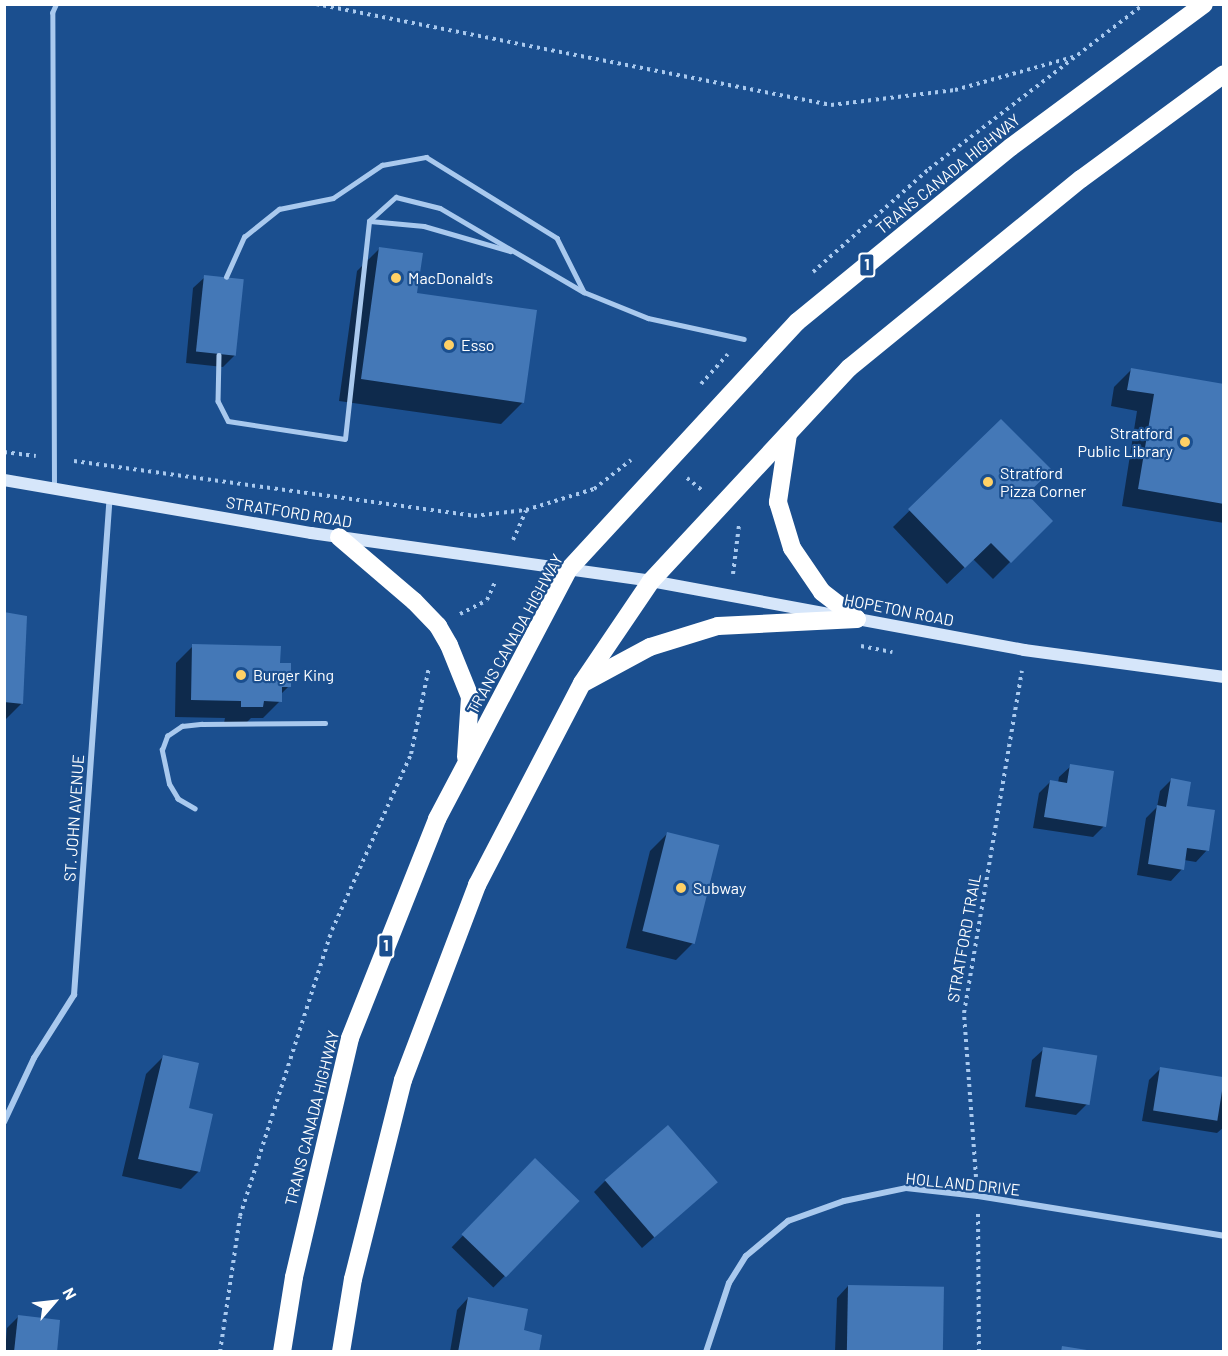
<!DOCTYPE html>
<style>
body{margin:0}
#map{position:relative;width:1228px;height:1356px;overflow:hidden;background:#1b4f8f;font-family:Barlow,sans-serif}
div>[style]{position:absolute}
.shadow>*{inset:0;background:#0007;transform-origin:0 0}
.building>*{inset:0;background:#4478b7;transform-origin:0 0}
.path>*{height:4px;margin-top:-2px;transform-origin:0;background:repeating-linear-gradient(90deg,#a9c9ee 0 3px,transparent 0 7.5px)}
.lane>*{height:4.5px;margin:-2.25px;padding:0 2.25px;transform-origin:2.25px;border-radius:2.25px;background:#a9c9ee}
.street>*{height:6px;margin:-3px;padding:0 3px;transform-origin:3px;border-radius:3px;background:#a9c9ee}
.secondary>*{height:12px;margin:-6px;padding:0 6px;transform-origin:6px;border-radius:6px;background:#d6e6fa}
.highway>*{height:18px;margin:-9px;padding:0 9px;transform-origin:9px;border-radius:9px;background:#fff}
.dots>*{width:16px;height:16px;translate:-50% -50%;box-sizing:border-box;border:3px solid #1b4f8f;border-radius:50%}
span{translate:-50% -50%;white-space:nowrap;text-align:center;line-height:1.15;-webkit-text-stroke:4.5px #1b4f8f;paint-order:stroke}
.shield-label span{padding:2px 4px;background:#1b4f8f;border:2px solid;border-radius:4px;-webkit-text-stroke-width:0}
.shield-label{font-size:15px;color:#fff;font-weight:700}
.street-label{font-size:16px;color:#fff}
.poi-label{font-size:16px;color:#fff}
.left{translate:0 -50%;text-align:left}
.right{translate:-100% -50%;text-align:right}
.frame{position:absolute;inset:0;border:6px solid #fff;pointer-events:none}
.north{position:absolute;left:24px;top:1272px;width:60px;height:60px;-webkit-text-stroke:4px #1b4f8f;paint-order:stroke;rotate:62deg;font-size:16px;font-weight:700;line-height:24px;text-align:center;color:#fff}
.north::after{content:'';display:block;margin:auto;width:21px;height:27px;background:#fff;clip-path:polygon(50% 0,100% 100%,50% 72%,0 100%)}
</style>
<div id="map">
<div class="shadow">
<i style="clip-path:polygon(379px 249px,416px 294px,523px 402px,501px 424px,339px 401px,357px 271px)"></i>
<i style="clip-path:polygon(205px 277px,235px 355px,223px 367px,186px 363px,193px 288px)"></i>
<i style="clip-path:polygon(1131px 370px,1224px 385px,1224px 523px,1122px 506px,1137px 411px,1111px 406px,1114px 387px)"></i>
<i style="clip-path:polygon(1001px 421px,1025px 495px,1051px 521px,993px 579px,973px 559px,947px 584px,893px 527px)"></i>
<i style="clip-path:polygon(4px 614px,22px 703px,4px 721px)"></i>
<i style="clip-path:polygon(193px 646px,289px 686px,280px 695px,280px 701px,263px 718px,251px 718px,245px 724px,224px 723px,225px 718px,175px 717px,176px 663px)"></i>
<i style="clip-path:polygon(1071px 766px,1104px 826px,1093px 837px,1033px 828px,1039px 793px,1050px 782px,1058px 783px,1059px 777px)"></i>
<i style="clip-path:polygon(1171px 780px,1207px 850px,1196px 862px,1184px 860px,1182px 869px,1171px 881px,1137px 875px,1146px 818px,1157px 807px,1160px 791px)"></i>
<i style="clip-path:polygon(667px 834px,693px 943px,676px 960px,626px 948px,650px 851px)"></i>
<i style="clip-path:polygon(1044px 1049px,1087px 1104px,1076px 1115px,1025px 1107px,1032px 1060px)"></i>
<i style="clip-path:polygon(163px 1057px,187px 1110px,211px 1115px,198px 1172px,181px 1189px,122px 1176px,146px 1074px)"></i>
<i style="clip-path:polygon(1160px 1069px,1224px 1079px,1224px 1127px,1217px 1133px,1142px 1121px,1149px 1080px)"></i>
<i style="left:535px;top:1161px;width:58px;height:120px;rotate:44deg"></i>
<i style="clip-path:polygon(605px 1181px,716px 1182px,642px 1248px,594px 1192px)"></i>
<i style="clip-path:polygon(848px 1286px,939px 1352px,835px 1352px,837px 1298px)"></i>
<i style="clip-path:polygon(468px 1298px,522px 1331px,537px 1352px,450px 1352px,457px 1310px)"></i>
<i style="clip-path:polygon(18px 1317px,55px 1352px,5px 1352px,7px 1328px)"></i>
</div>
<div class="building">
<i style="clip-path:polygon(379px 247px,423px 253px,417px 293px,537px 310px,524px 403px,361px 379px)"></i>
<i style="left:204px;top:275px;width:40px;height:77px;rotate:6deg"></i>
<i style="clip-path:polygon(1131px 368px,1224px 384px,1224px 504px,1138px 489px,1154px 394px,1127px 390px)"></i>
<i style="clip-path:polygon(1001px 419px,1052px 470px,1027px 494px,1053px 521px,1011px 563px,991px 543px,965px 568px,908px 509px)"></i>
<i style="clip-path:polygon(4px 612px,27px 616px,23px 704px,4px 702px)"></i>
<i style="clip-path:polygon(192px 644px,281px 646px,280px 663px,291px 663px,291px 687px,282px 687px,282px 702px,264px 701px,263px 707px,241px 707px,241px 701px,191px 700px)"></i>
<i style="clip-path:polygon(1070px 764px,1114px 771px,1106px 827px,1044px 817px,1050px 780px,1067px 783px)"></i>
<i style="clip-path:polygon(1171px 778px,1191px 782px,1187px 806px,1215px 810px,1209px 851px,1187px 848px,1184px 870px,1148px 864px,1157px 805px,1166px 807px)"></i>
<i style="left:667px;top:832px;width:54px;height:102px;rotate:14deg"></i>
<i style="left:1043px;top:1047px;width:55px;height:50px;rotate:9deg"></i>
<i style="clip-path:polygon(163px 1055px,199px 1063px,189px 1108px,213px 1114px,200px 1172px,138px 1159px)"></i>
<i style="left:1160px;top:1067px;width:65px;height:44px;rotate:9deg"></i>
<i style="left:668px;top:1125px;width:76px;height:84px;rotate:49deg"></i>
<i style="left:535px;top:1158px;width:62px;height:106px;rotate:44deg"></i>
<i style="left:848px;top:1285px;width:96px;height:65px;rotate:1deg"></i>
<i style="clip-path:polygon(468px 1297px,528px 1309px,524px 1330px,542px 1335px,539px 1352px,458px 1352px)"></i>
<i style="clip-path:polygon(18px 1315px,60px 1320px,57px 1352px,14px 1352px)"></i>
<i style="clip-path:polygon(1062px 1346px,1087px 1350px,1087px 1352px,1061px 1352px)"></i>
</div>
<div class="path">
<i style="left:316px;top:4px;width:525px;rotate:11.1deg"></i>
<i style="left:831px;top:105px;width:125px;rotate:-6.9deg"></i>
<i style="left:955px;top:90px;width:123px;rotate:-15.6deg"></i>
<i style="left:813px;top:272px;width:155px;rotate:-41.6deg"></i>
<i style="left:929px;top:169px;width:271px;rotate:-37.5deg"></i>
<i style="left:701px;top:384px;width:40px;rotate:-48deg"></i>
<i style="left:4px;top:452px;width:32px;rotate:7deg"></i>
<i style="left:74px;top:461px;width:404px;rotate:7.8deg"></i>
<i style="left:474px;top:516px;width:52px;rotate:-6.6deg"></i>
<i style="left:526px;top:510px;width:71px;rotate:-17.2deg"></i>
<i style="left:594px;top:489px;width:47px;rotate:-38.1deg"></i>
<i style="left:687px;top:478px;width:19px;rotate:39deg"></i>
<i style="left:513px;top:540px;width:32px;rotate:-66deg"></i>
<i style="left:733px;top:574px;width:49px;rotate:-83deg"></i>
<i style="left:460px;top:614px;width:30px;rotate:-27deg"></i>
<i style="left:487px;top:600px;width:20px;rotate:-66deg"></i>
<i style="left:861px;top:646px;width:32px;rotate:11deg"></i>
<i style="left:976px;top:1177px;width:164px;rotate:-94.2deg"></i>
<i style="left:964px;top:1013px;width:347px;rotate:-80.4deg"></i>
<i style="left:978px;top:1214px;width:138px;rotate:89.6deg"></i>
<i style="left:220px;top:1352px;width:137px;rotate:-81.6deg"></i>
<i style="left:240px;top:1216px;width:300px;rotate:-72.2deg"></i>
<i style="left:332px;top:930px;width:193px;rotate:-65.8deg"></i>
<i style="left:411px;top:754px;width:89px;rotate:-78.3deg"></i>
</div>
<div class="lane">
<i style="left:370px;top:221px;width:54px;rotate:5.3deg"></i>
<i style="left:424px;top:226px;width:90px;rotate:16.2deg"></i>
<i style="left:226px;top:277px;width:44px;rotate:-65.8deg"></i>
<i style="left:244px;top:237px;width:45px;rotate:-38.7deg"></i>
<i style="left:279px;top:209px;width:55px;rotate:-11.5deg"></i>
<i style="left:333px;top:198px;width:59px;rotate:-34deg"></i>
<i style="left:382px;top:165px;width:45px;rotate:-10.3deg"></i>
<i style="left:426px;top:157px;width:154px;rotate:31.7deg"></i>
<i style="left:557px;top:238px;width:60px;rotate:63.4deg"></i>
<i style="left:584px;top:292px;width:69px;rotate:22.1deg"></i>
<i style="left:648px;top:318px;width:98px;rotate:12.3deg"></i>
<i style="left:219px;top:355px;width:46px;rotate:91.2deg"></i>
<i style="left:218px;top:401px;width:22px;rotate:63deg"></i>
<i style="left:228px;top:421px;width:118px;rotate:8.7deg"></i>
<i style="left:345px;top:439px;width:219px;rotate:-83.7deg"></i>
<i style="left:369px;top:221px;width:36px;rotate:-42deg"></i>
<i style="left:396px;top:197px;width:45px;rotate:14deg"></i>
<i style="left:440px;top:208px;width:167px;rotate:30.3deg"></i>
<i style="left:54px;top:487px;width:474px;rotate:-90.2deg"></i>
<i style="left:52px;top:13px;width:10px;rotate:-66deg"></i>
<i style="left:195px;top:809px;width:20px;rotate:-150deg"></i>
<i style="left:178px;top:799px;width:17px;rotate:-121deg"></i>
<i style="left:169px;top:784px;width:35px;rotate:-102deg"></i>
<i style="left:162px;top:750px;width:15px;rotate:-70deg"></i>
<i style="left:167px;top:736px;width:18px;rotate:-34deg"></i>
<i style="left:182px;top:726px;width:20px;rotate:-6deg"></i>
<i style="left:202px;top:724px;width:123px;rotate:-0.5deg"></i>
</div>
<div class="street">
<i style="left:4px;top:1122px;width:71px;rotate:-64.9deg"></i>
<i style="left:34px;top:1058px;width:75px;rotate:-57.6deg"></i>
<i style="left:74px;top:995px;width:498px;rotate:-85.9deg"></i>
<i style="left:706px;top:1352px;width:73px;rotate:-71.6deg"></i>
<i style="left:729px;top:1283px;width:32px;rotate:-58deg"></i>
<i style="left:746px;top:1256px;width:55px;rotate:-39.8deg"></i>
<i style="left:788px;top:1221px;width:59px;rotate:-19.7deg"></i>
<i style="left:844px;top:1201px;width:63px;rotate:-11.8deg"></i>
<i style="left:906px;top:1188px;width:72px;rotate:6.3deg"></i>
<i style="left:978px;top:1196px;width:249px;rotate:9.2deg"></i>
</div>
<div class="secondary">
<i style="left:4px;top:480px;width:312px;rotate:9.8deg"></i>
<i style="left:311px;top:533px;width:343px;rotate:8deg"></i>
<i style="left:651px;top:581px;width:186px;rotate:10.5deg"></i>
<i style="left:852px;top:618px;width:175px;rotate:10.5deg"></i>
<i style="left:1024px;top:650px;width:202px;rotate:7.7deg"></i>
</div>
<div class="highway">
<i style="left:788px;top:434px;width:69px;rotate:98.4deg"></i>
<i style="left:778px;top:502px;width:48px;rotate:73.1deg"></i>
<i style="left:792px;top:548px;width:53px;rotate:55.7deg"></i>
<i style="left:822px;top:592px;width:44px;rotate:37.6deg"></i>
<i style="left:339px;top:537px;width:99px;rotate:40.5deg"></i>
<i style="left:414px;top:601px;width:35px;rotate:46deg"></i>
<i style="left:438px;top:626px;width:22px;rotate:60deg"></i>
<i style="left:449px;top:645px;width:56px;rotate:68deg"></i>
<i style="left:470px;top:697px;width:60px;rotate:93.8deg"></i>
<i style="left:585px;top:682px;width:74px;rotate:-28.3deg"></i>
<i style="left:650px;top:647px;width:71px;rotate:-17.2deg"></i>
<i style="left:718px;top:626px;width:139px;rotate:-2.9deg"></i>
<i style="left:282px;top:1352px;width:76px;rotate:-80.9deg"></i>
<i style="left:294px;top:1277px;width:245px;rotate:-76.8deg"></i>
<i style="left:350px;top:1038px;width:236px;rotate:-68.3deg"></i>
<i style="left:437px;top:819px;width:283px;rotate:-62.2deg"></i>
<i style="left:569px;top:569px;width:336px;rotate:-47.3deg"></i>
<i style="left:797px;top:322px;width:276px;rotate:-39.3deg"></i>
<i style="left:1011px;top:147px;width:240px;rotate:-36.5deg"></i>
<i style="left:341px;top:1352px;width:74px;rotate:-80.7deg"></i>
<i style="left:353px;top:1279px;width:205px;rotate:-75.9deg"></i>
<i style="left:403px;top:1080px;width:209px;rotate:-69.2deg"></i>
<i style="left:477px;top:885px;width:228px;rotate:-62.5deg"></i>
<i style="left:582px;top:683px;width:123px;rotate:-55.9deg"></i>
<i style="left:651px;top:581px;width:291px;rotate:-47.1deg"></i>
<i style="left:849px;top:368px;width:299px;rotate:-39.2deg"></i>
<i style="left:1081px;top:179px;width:177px;rotate:-36.3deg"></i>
</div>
<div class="dots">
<i style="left:396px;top:278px;background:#ffd166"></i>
<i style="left:449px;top:345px;background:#ffd166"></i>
<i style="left:1185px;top:442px;background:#ffd166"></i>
<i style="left:988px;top:482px;background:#ffd166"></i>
<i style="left:241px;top:675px;background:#ffd166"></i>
<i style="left:681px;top:888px;background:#ffd166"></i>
</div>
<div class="shield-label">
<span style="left:867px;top:265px">1</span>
<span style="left:386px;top:946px">1</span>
</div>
<div class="street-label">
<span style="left:948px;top:174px;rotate:-39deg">TRANS CANADA HIGHWAY</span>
<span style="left:289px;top:512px;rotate:9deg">STRATFORD ROAD</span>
<span style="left:899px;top:610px;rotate:11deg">HOPETON ROAD</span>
<span style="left:515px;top:634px;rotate:-61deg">TRANS CANADA HIGHWAY</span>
<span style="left:74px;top:818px;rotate:-86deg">ST. JOHN AVENUE</span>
<span style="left:964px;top:938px;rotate:-80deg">STRATFORD TRAIL</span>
<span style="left:312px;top:1118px;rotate:-76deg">TRANS CANADA HIGHWAY</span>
<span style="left:963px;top:1184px;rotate:6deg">HOLLAND DRIVE</span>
</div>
<div class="poi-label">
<span class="left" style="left:408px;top:278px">MacDonald's</span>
<span class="left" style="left:461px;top:345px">Esso</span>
<span class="right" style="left:1173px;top:442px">Stratford<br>Public Library</span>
<span class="left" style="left:1000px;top:482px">Stratford<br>Pizza Corner</span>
<span class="left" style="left:253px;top:675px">Burger King</span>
<span class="left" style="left:693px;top:888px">Subway</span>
</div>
<div class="frame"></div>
<div class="north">N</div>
</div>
